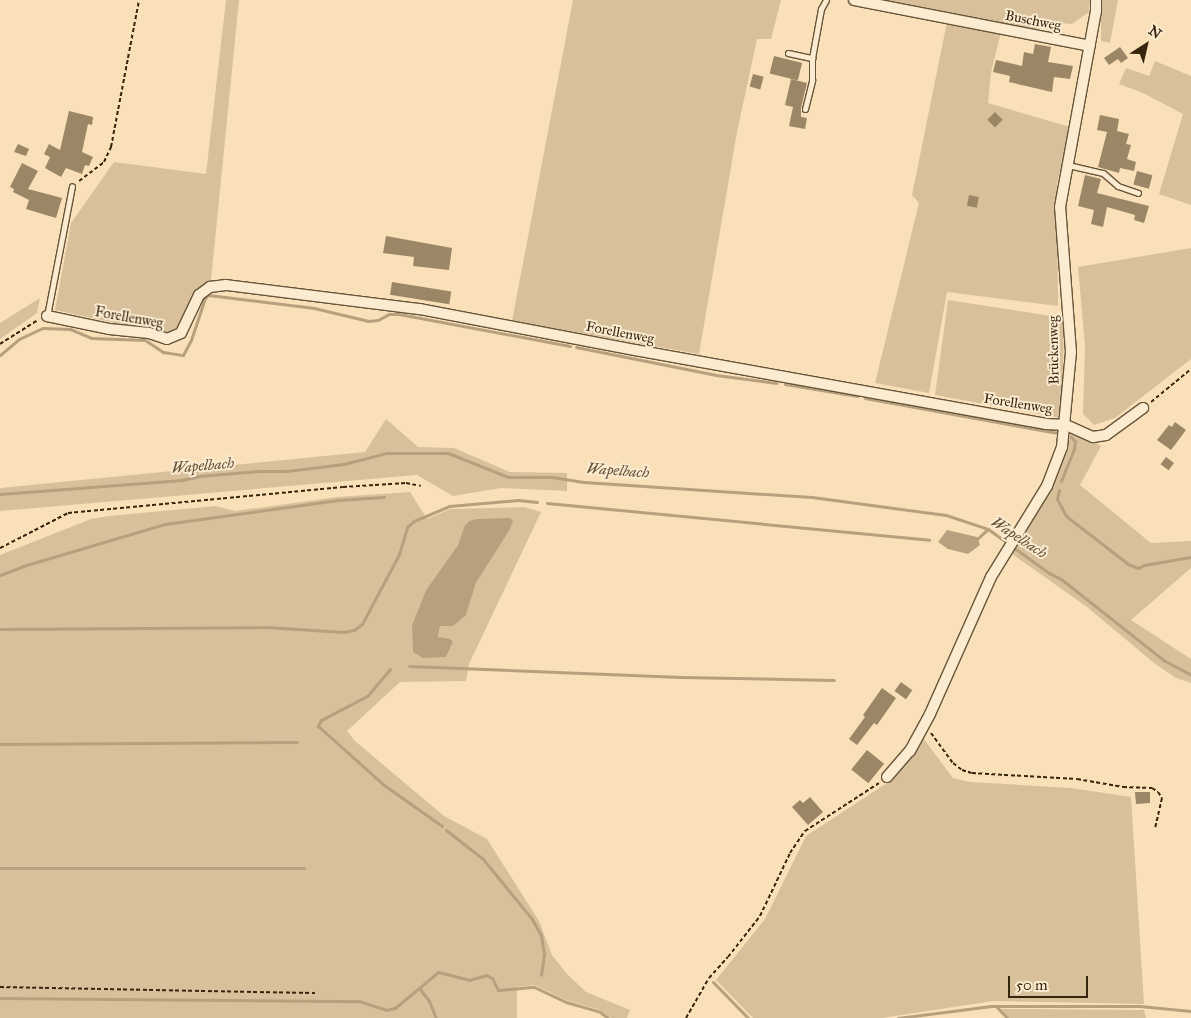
<!DOCTYPE html>
<meta charset="utf-8">
<style>
body{margin:0}
#map{position:relative;width:1191px;height:1018px;overflow:hidden;background:#f9e0b8;font-family:"IM FELL Great Primer",serif}
div>[style]{position:absolute}
.green>*{inset:0;background:#d8c09b}
.water>*{inset:0;background:#b7a07e}
.stream>*{height:3px;margin:-1.5px;padding:0 1.5px;transform-origin:1.5px;border-radius:1.5px;background:#b7a07e}
.building>*{inset:0;background:#9b8666;transform-origin:0 0}
.path>*{height:2px;margin-top:-1px;transform-origin:0;background:repeating-linear-gradient(90deg,#36250d 0 4px,transparent 0 6.5px)}
.roads{filter:drop-shadow(1px 0 #675438) drop-shadow(-1px 0 #675438) drop-shadow(0 1px #675438) drop-shadow(0 -1px #675438)}
.lane>*{height:5px;margin:-2.5px;padding:0 2.5px;transform-origin:2.5px;border-radius:2.5px;background:#fbebd1}
.street>*{height:10px;margin:-5px;padding:0 5px;transform-origin:5px;border-radius:5px;background:#fbebd1}
span{translate:-50% -50%;white-space:nowrap;text-align:center;line-height:1.15;-webkit-text-stroke:4px #fbebd1;paint-order:stroke}
.street-label{font-size:14px;color:#36250d}
.water-label{font-size:15px;color:#635035;font-style:italic}
.north{position:absolute;left:1121px;top:20px;width:50px;height:50px;-webkit-text-stroke:4px #fbebd1;paint-order:stroke;rotate:35deg;font-size:14px;font-weight:700;line-height:20px;text-align:center;color:#36250d}
.north::after{content:'';display:block;margin:auto;width:18px;height:22px;background:#36250d;clip-path:polygon(50% 0,100% 100%,50% 72%,0 100%)}
.scale{position:absolute;left:1008px;top:976px;width:80px;height:22px;box-sizing:border-box;border:2px solid #36250d;border-top:0;padding-left:6px;font-size:15px;line-height:18px;white-space:nowrap;color:#36250d;-webkit-text-stroke:4px #fbebd1;paint-order:stroke}
</style>
<div id="map">
<div class="green">
<i style="clip-path:polygon(226px 0,239px 0,211px 280px,195px 291px,176px 331px,167px 334px,55px 310px,71px 223px,114px 162px,206px 174px)"></i>
<i style="clip-path:polygon(573px 0,781px 0,771px 39px,757px 39px,737px 132px,699px 354px,512px 321px)"></i>
<i style="clip-path:polygon(875px 0,1090px 0,1089px 12px,1072px 24px,1045px 22px,1036px 29px)"></i>
<i style="clip-path:polygon(1101px 0,1118px 0,1110px 43px,1101px 41px)"></i>
<i style="clip-path:polygon(947px 22px,1001px 32px,991px 73px,988px 103px,1070px 127px,1057px 184px,1058px 306px,947px 292px,929px 393px,875px 383px,919px 203px,912px 195px)"></i>
<i style="clip-path:polygon(1155px 61px,1191px 76px,1191px 205px,1159px 194px,1183px 114px,1143px 93px,1119px 84px,1126px 68px,1149px 76px)"></i>
<i style="clip-path:polygon(1191px 248px,1191px 359px,1115px 418px,1094px 425px,1083px 414px,1085px 346px,1078px 267px)"></i>
<i style="clip-path:polygon(40px 298px,37px 313px,0 339px,0 323px)"></i>
<i style="clip-path:polygon(948px 300px,1064px 318px,1062px 418px,935px 395px)"></i>
<i style="clip-path:polygon(386px 419px,418px 447px,454px 448px,510px 472px,567px 473px,567px 491px,501px 488px,453px 496px,417px 475px,0 511px,0 488px,365px 452px)"></i>
<i style="clip-path:polygon(1071px 431px,1101px 446px,1080px 485px,1151px 543px,1191px 541px,1191px 568px,1131px 620px,1191px 659px,1191px 683px,1176px 678px,1154px 663px,1087px 607px,1012px 554px,1050px 492px)"></i>
<i style="clip-path:polygon(evenodd,410px 492px,427px 519px,450px 509px,524px 507px,541px 512px,469px 664px,466px 681px,400px 682px,347px 731px,355px 741px,444px 816px,487px 839px,539px 921px,552px 955px,567px 974px,586px 992px,630px 1010px,627px 1018px,611px 1018px,600px 1010px,566px 1000px,534px 985px,517px 987px,517px 1018px,0 1018px,0 555px,91px 519px,109px 516px,216px 506px,235px 511px,337px 497px,410px 492px,510px 518px,509px 531px,476px 583px,466px 615px,440px 626px,438px 638px,453px 642px,446px 657px,412px 625px,426px 590px,458px 545px,464px 527px,469px 521px,510px 518px)"></i>
<i style="clip-path:polygon(923px 738px,953px 778px,970px 782px,1071px 788px,1131px 797px,1144px 1004px,993px 1001px,882px 1018px,753px 1018px,716px 980px,765px 919px,806px 836px,887px 783px,913px 753px)"></i>
<i style="clip-path:polygon(1001px 1009px,1144px 1010px,1146px 1018px,1009px 1018px)"></i>
</div>
<div class="water">
<i style="clip-path:polygon(510px 518px,513px 521px,509px 531px,476px 583px,466px 615px,453px 626px,440px 626px,438px 637px,450px 639px,453px 642px,446px 657px,423px 658px,413px 652px,412px 625px,426px 590px,458px 545px,464px 527px,469px 521px,477px 519px)"></i>
<i style="clip-path:polygon(947px 530px,977px 537px,980px 545px,968px 554px,948px 549px,938px 542px)"></i>
</div>
<div class="stream">
<i style="left:576px;top:347px;width:143px;rotate:11.3deg"></i>
<i style="left:716px;top:375px;width:61px;rotate:7.6deg"></i>
<i style="left:0;top:355px;width:25px;rotate:-40deg"></i>
<i style="left:19px;top:339px;width:26px;rotate:-25deg"></i>
<i style="left:43px;top:328px;width:27px;rotate:2deg"></i>
<i style="left:70px;top:329px;width:23px;rotate:23deg"></i>
<i style="left:91px;top:338px;width:54px;rotate:2.1deg"></i>
<i style="left:145px;top:340px;width:22px;rotate:34deg"></i>
<i style="left:163px;top:352px;width:20px;rotate:9deg"></i>
<i style="left:183px;top:355px;width:17px;rotate:-62deg"></i>
<i style="left:191px;top:340px;width:44px;rotate:-71.6deg"></i>
<i style="left:205px;top:298px;width:4px;rotate:-45deg"></i>
<i style="left:208px;top:295px;width:107px;rotate:7deg"></i>
<i style="left:314px;top:308px;width:56px;rotate:13.5deg"></i>
<i style="left:368px;top:321px;width:10px;rotate:-6deg"></i>
<i style="left:378px;top:320px;width:13px;rotate:-29deg"></i>
<i style="left:389px;top:314px;width:10px"></i>
<i style="left:399px;top:314px;width:174px;rotate:10.6deg"></i>
<i style="left:785px;top:384px;width:73px;rotate:9.5deg"></i>
<i style="left:865px;top:398px;width:196px;rotate:10.3deg"></i>
<i style="left:1061px;top:481px;width:35px;rotate:-68deg"></i>
<i style="left:1074px;top:449px;width:8px;rotate:-83deg"></i>
<i style="left:1075px;top:441px;width:6px;rotate:-135deg"></i>
<i style="left:1059px;top:490px;width:9px;rotate:103deg"></i>
<i style="left:1057px;top:499px;width:19px;rotate:62deg"></i>
<i style="left:1066px;top:516px;width:78px;rotate:37.7deg"></i>
<i style="left:1128px;top:564px;width:11px;rotate:22deg"></i>
<i style="left:1138px;top:568px;width:7px;rotate:-27deg"></i>
<i style="left:1144px;top:565px;width:48px;rotate:-9.7deg"></i>
<i style="left:0;top:494px;width:183px;rotate:-4.4deg"></i>
<i style="left:182px;top:480px;width:17px;rotate:-13deg"></i>
<i style="left:199px;top:476px;width:60px;rotate:-4.8deg"></i>
<i style="left:259px;top:471px;width:28px"></i>
<i style="left:287px;top:471px;width:57px;rotate:-7deg"></i>
<i style="left:344px;top:464px;width:43px;rotate:-14.7deg"></i>
<i style="left:386px;top:453px;width:62px"></i>
<i style="left:448px;top:453px;width:65px;rotate:21.8deg"></i>
<i style="left:508px;top:477px;width:44px"></i>
<i style="left:552px;top:477px;width:32px;rotate:9deg"></i>
<i style="left:584px;top:482px;width:228px;rotate:3.8deg"></i>
<i style="left:812px;top:497px;width:135px;rotate:7.7deg"></i>
<i style="left:946px;top:515px;width:44px;rotate:18.4deg"></i>
<i style="left:988px;top:529px;width:75px;rotate:35.8deg"></i>
<i style="left:1049px;top:573px;width:13px;rotate:27deg"></i>
<i style="left:1061px;top:579px;width:132px;rotate:38.3deg"></i>
<i style="left:1165px;top:661px;width:30px;rotate:28deg"></i>
<i style="left:547px;top:503px;width:384px;rotate:5.5deg"></i>
<i style="left:976px;top:540px;width:16px;rotate:-43deg"></i>
<i style="left:0;top:575px;width:25px;rotate:-21deg"></i>
<i style="left:23px;top:566px;width:148px;rotate:-16.5deg"></i>
<i style="left:165px;top:524px;width:175px;rotate:-7.9deg"></i>
<i style="left:338px;top:500px;width:46px;rotate:-3.7deg"></i>
<i style="left:0;top:629px;width:266px;rotate:-0.4deg"></i>
<i style="left:266px;top:627px;width:78px;rotate:3.7deg"></i>
<i style="left:344px;top:632px;width:10px;rotate:-11deg"></i>
<i style="left:354px;top:630px;width:10px;rotate:-37deg"></i>
<i style="left:362px;top:624px;width:79px;rotate:-62.1deg"></i>
<i style="left:399px;top:554px;width:28px;rotate:-73deg"></i>
<i style="left:407px;top:527px;width:9px;rotate:-41deg"></i>
<i style="left:414px;top:521px;width:38px;rotate:-23deg"></i>
<i style="left:449px;top:506px;width:69px;rotate:-5deg"></i>
<i style="left:518px;top:500px;width:19px;rotate:6deg"></i>
<i style="left:409px;top:666px;width:272px;rotate:2.3deg"></i>
<i style="left:681px;top:677px;width:153px;rotate:1.1deg"></i>
<i style="left:390px;top:669px;width:35px;rotate:130deg"></i>
<i style="left:367px;top:696px;width:52px;rotate:152.4deg"></i>
<i style="left:321px;top:720px;width:7px;rotate:117deg"></i>
<i style="left:318px;top:726px;width:89px;rotate:41.8deg"></i>
<i style="left:384px;top:785px;width:71px;rotate:35.3deg"></i>
<i style="left:0;top:744px;width:297px;rotate:-0.4deg"></i>
<i style="left:446px;top:830px;width:47px;rotate:38.1deg"></i>
<i style="left:483px;top:859px;width:77px;rotate:50.8deg"></i>
<i style="left:532px;top:919px;width:18px;rotate:61deg"></i>
<i style="left:541px;top:935px;width:19px;rotate:81deg"></i>
<i style="left:544px;top:954px;width:21px;rotate:98deg"></i>
<i style="left:0;top:868px;width:304px"></i>
<i style="left:713px;top:982px;width:50px;rotate:45.8deg"></i>
<i style="left:420px;top:989px;width:15px;rotate:53deg"></i>
<i style="left:429px;top:1001px;width:18px;rotate:68deg"></i>
<i style="left:0;top:998px;width:359px;rotate:0.5deg"></i>
<i style="left:359px;top:1001px;width:28px;rotate:18deg"></i>
<i style="left:386px;top:1010px;width:9px;rotate:-13deg"></i>
<i style="left:395px;top:1008px;width:56px;rotate:-39.9deg"></i>
<i style="left:438px;top:972px;width:32px;rotate:14deg"></i>
<i style="left:469px;top:980px;width:18px;rotate:-16deg"></i>
<i style="left:486px;top:975px;width:7px;rotate:27deg"></i>
<i style="left:492px;top:978px;width:13px;rotate:63deg"></i>
<i style="left:498px;top:990px;width:36px;rotate:-5deg"></i>
<i style="left:534px;top:987px;width:35px;rotate:25deg"></i>
<i style="left:566px;top:1002px;width:35px;rotate:16deg"></i>
<i style="left:600px;top:1012px;width:10px;rotate:37deg"></i>
<i style="left:996px;top:1006px;width:16px;rotate:47deg"></i>
<i style="left:898px;top:1018px;width:94px;rotate:-7.4deg"></i>
<i style="left:991px;top:1006px;width:149px"></i>
<i style="left:1140px;top:1006px;width:51px;rotate:5.6deg"></i>
</div>
<div class="building">
<i style="clip-path:polygon(1035px 44px,1051px 47px,1048px 62px,1073px 66px,1070px 79px,1054px 77px,1052px 92px,1009px 82px,1010px 76px,993px 72px,996px 60px,1022px 66px,1024px 52px,1033px 54px)"></i>
<i style="clip-path:polygon(1120px 47px,1128px 58px,1121px 63px,1118px 59px,1109px 65px,1104px 58px)"></i>
<i style="left:774px;top:56px;width:29px;height:18px;rotate:14deg"></i>
<i style="left:753px;top:74px;width:11px;height:13px;rotate:15deg"></i>
<i style="clip-path:polygon(791px 79px,807px 83px,801px 108px,801px 117px,807px 118px,805px 129px,789px 126px,793px 107px,785px 105px)"></i>
<i style="clip-path:polygon(69px 111px,93px 117px,92px 125px,88px 124px,82px 152px,93px 157px,89px 166px,85px 165px,82px 174px,66px 168px,61px 177px,45px 168px,50px 157px,44px 154px,49px 144px,60px 150px)"></i>
<i style="left:995px;top:112px;width:11px;height:11px;rotate:45deg"></i>
<i style="clip-path:polygon(1100px 115px,1119px 119px,1117px 131px,1129px 134px,1126px 144px,1131px 145px,1127px 159px,1136px 162px,1134px 171px,1120px 168px,1119px 173px,1098px 167px,1107px 132px,1097px 130px)"></i>
<i style="clip-path:polygon(18px 144px,29px 149px,26px 156px,14px 152px)"></i>
<i style="clip-path:polygon(22px 163px,38px 171px,28px 189px,62px 198px,56px 218px,26px 209px,29px 200px,13px 192px,14px 189px,10px 187px)"></i>
<i style="left:1137px;top:171px;width:16px;height:14px;rotate:15deg"></i>
<i style="clip-path:polygon(1085px 175px,1101px 179px,1097px 193px,1149px 206px,1144px 223px,1134px 220px,1135px 215px,1107px 207px,1103px 227px,1091px 224px,1094px 210px,1078px 206px)"></i>
<i style="left:969px;top:195px;width:10px;height:11px;rotate:11deg"></i>
<i style="clip-path:polygon(386px 236px,452px 248px,449px 270px,413px 266px,414px 257px,383px 253px)"></i>
<i style="left:392px;top:282px;width:60px;height:13px;rotate:9deg"></i>
<i style="clip-path:polygon(1175px 422px,1186px 430px,1171px 450px,1157px 440px,1169px 425px,1172px 427px)"></i>
<i style="left:1166px;top:457px;width:10px;height:9px;rotate:37deg"></i>
<i style="left:901px;top:682px;width:14px;height:11px;rotate:36deg"></i>
<i style="clip-path:polygon(882px 688px,896px 698px,877px 725px,874px 723px,857px 745px,849px 739px,865px 717px,863px 715px)"></i>
<i style="left:867px;top:750px;width:22px;height:25px;rotate:39deg"></i>
<i style="clip-path:polygon(1135px 792px,1150px 792px,1150px 803px,1136px 804px)"></i>
<i style="clip-path:polygon(810px 797px,823px 812px,808px 825px,792px 807px,800px 800px,803px 803px)"></i>
</div>
<div class="path">
<i style="left:79px;top:181px;width:31px;rotate:-37deg"></i>
<i style="left:104px;top:162px;width:17px;rotate:-65deg"></i>
<i style="left:111px;top:147px;width:150px;rotate:-79.2deg"></i>
<i style="left:0;top:344px;width:45px;rotate:-32.3deg"></i>
<i style="left:1151px;top:402px;width:52px;rotate:-39.5deg"></i>
<i style="left:0;top:548px;width:76px;rotate:-27.2deg"></i>
<i style="left:68px;top:513px;width:276px;rotate:-5.4deg"></i>
<i style="left:343px;top:487px;width:63px;rotate:-3.6deg"></i>
<i style="left:406px;top:483px;width:15px;rotate:11deg"></i>
<i style="left:931px;top:733px;width:37px;rotate:54deg"></i>
<i style="left:953px;top:763px;width:11px;rotate:38deg"></i>
<i style="left:962px;top:770px;width:10px;rotate:17deg"></i>
<i style="left:972px;top:773px;width:105px;rotate:3.3deg"></i>
<i style="left:1077px;top:779px;width:47px;rotate:9.9deg"></i>
<i style="left:1123px;top:787px;width:29px;rotate:2deg"></i>
<i style="left:1152px;top:788px;width:7px;rotate:34deg"></i>
<i style="left:1158px;top:792px;width:7px;rotate:56deg"></i>
<i style="left:1162px;top:798px;width:31px;rotate:103deg"></i>
<i style="left:0;top:987px;width:315px;rotate:1.1deg"></i>
<i style="left:686px;top:1018px;width:46px;rotate:-60.1deg"></i>
<i style="left:709px;top:978px;width:28px;rotate:-48deg"></i>
<i style="left:728px;top:957px;width:52px;rotate:-52deg"></i>
<i style="left:760px;top:916px;width:70px;rotate:-64.5deg"></i>
<i style="left:790px;top:853px;width:27px;rotate:-56deg"></i>
<i style="left:805px;top:831px;width:88px;rotate:-33deg"></i>
</div>
<div class="roads">
<div class="lane">
<i style="left:788px;top:53px;width:25px;rotate:12deg"></i>
<i style="left:805px;top:109px;width:30px;rotate:-76deg"></i>
<i style="left:812px;top:80px;width:22px;rotate:-90deg"></i>
<i style="left:812px;top:58px;width:50px;rotate:-79.6deg"></i>
<i style="left:821px;top:9px;width:10px;rotate:-61deg"></i>
<i style="left:1068px;top:165px;width:36px;rotate:13deg"></i>
<i style="left:1103px;top:173px;width:20px;rotate:41deg"></i>
<i style="left:1118px;top:186px;width:21px;rotate:19deg"></i>
<i style="left:47px;top:316px;width:132px;rotate:-79.1deg"></i>
</div>
<div class="street">
<i style="left:854px;top:0;width:240px;rotate:11deg"></i>
<i style="left:47px;top:316px;width:63px;rotate:11.8deg"></i>
<i style="left:109px;top:329px;width:40px;rotate:5.7deg"></i>
<i style="left:149px;top:333px;width:19px;rotate:18deg"></i>
<i style="left:167px;top:339px;width:15px;rotate:-23deg"></i>
<i style="left:181px;top:333px;width:42px;rotate:-64.7deg"></i>
<i style="left:199px;top:295px;width:14px;rotate:-36deg"></i>
<i style="left:210px;top:287px;width:16px;rotate:-7deg"></i>
<i style="left:226px;top:285px;width:195px;rotate:7.1deg"></i>
<i style="left:420px;top:309px;width:219px;rotate:10.8deg"></i>
<i style="left:635px;top:350px;width:418px;rotate:10.2deg"></i>
<i style="left:1046px;top:424px;width:20px;rotate:3deg"></i>
<i style="left:1066px;top:425px;width:30px;rotate:24deg"></i>
<i style="left:1093px;top:437px;width:13px;rotate:-9deg"></i>
<i style="left:1106px;top:435px;width:46px;rotate:-36.1deg"></i>
<i style="left:887px;top:777px;width:35px;rotate:-49deg"></i>
<i style="left:910px;top:751px;width:42px;rotate:-61.6deg"></i>
<i style="left:930px;top:714px;width:150px;rotate:-66deg"></i>
<i style="left:991px;top:577px;width:107px;rotate:-58.4deg"></i>
<i style="left:1047px;top:486px;width:42px;rotate:-69deg"></i>
<i style="left:1062px;top:447px;width:95px;rotate:-84.6deg"></i>
<i style="left:1071px;top:352px;width:145px;rotate:-94.3deg"></i>
<i style="left:1060px;top:207px;width:199px;rotate:-79.6deg"></i>
<i style="left:1096px;top:11px;width:11px;rotate:-90deg"></i>
</div>
</div>
<div class="street-label">
<span style="left:1033px;top:21px;rotate:11deg">Buschweg</span>
<span style="left:129px;top:318px;rotate:10deg">Forellenweg</span>
<span style="left:620px;top:333px;rotate:11deg">Forellenweg</span>
<span style="left:1054px;top:350px;rotate:-91deg">Brückenweg</span>
<span style="left:1018px;top:404px;rotate:9deg">Forellenweg</span>
</div>
<div class="water-label">
<span style="left:203px;top:466px;rotate:-5deg">Wapelbach</span>
<span style="left:618px;top:471px;rotate:4deg">Wapelbach</span>
<span style="left:1019px;top:538px;rotate:33deg">Wapelbach</span>
</div>
<div class="north">N</div>
<div class="scale">50 m</div>
</div>
